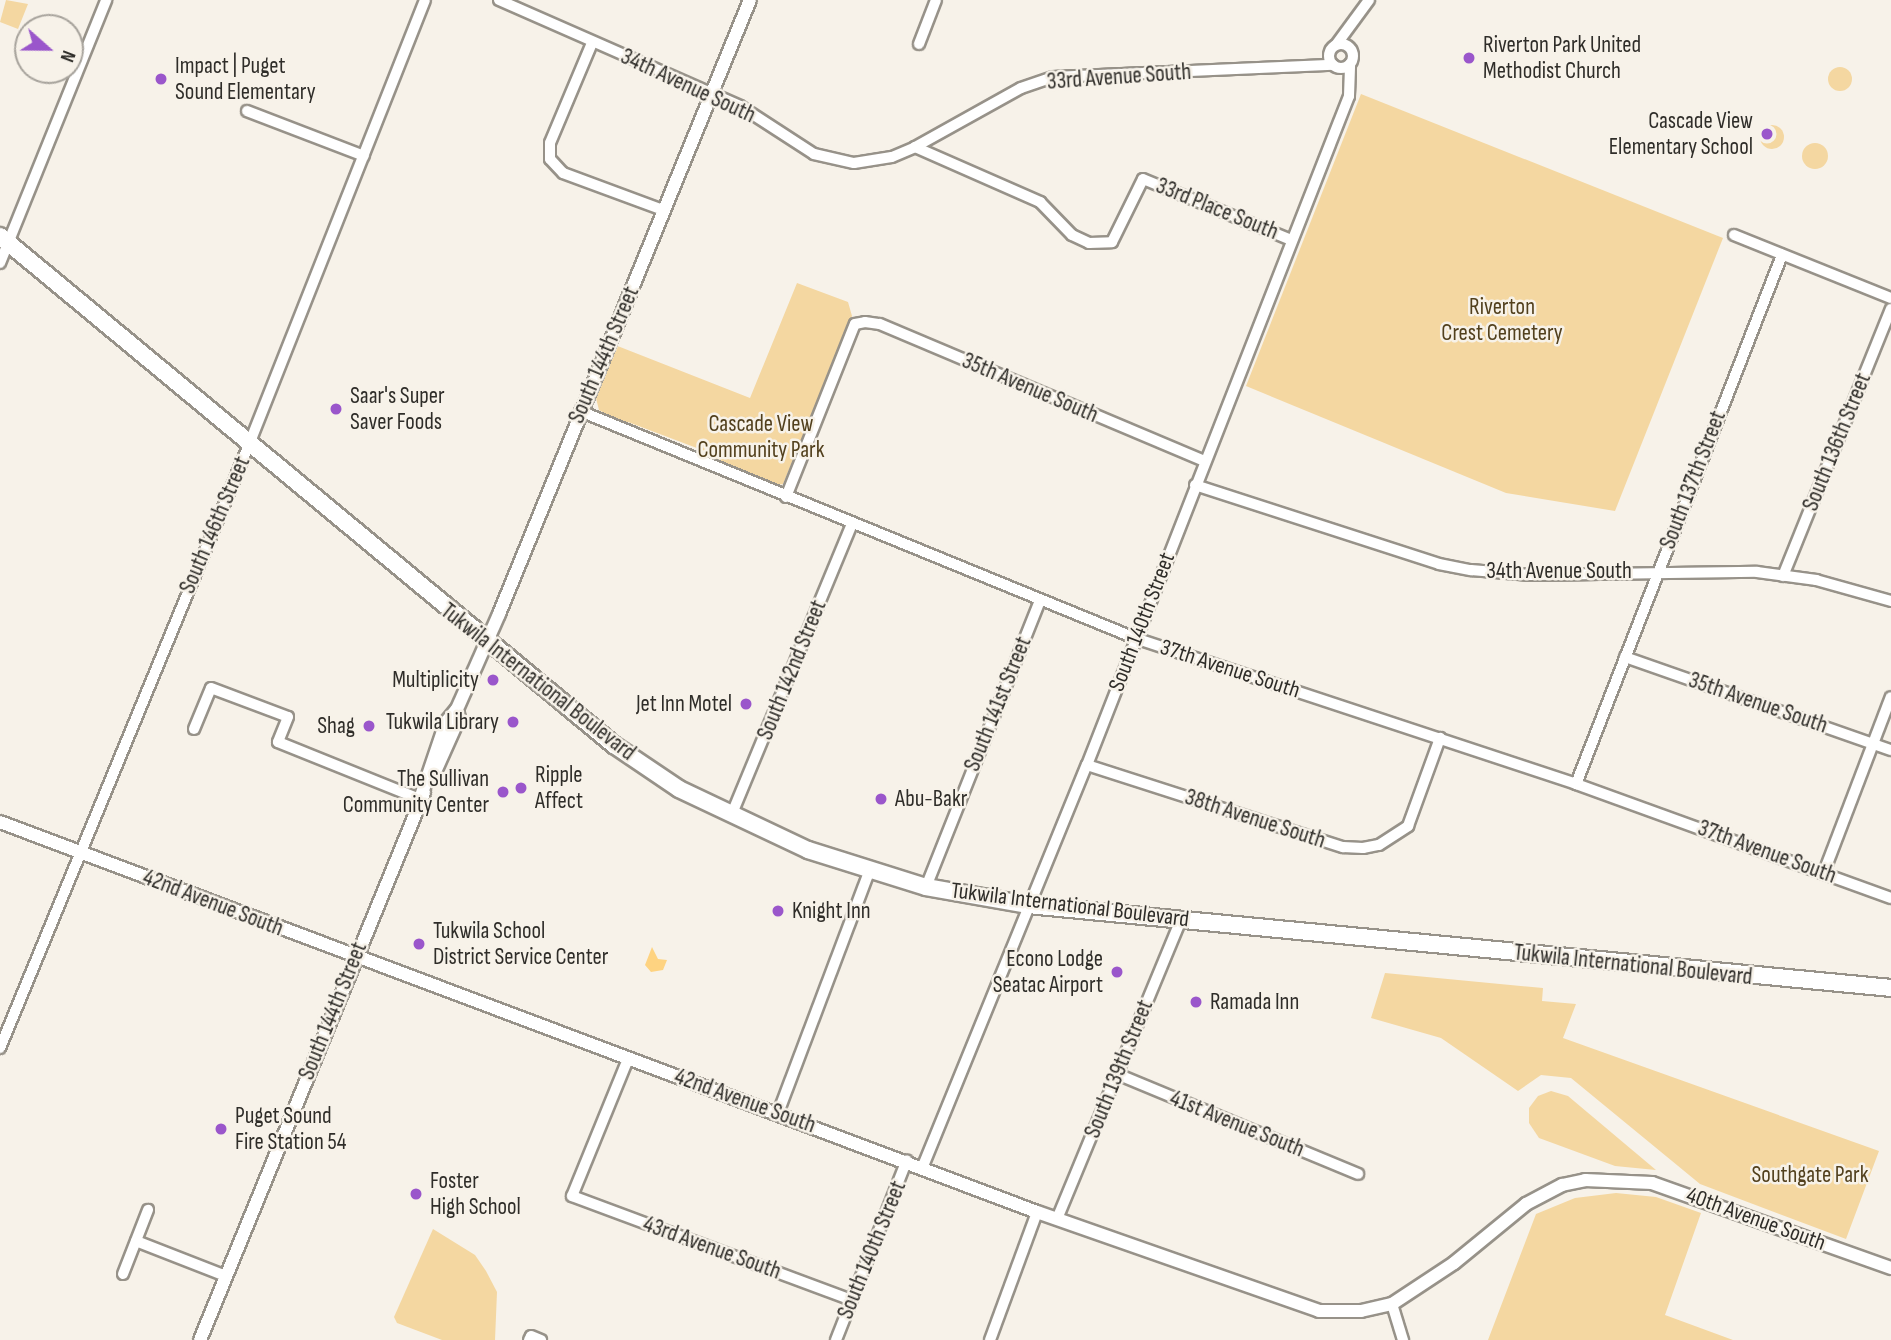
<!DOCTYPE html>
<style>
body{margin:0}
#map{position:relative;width:1891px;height:1340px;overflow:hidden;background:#f7f2e9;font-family:"Sofia Sans Condensed",sans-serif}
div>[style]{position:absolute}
.green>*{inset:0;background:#f4d7a1}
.round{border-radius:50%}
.water>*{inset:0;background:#fed381}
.roads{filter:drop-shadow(2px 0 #979289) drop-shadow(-2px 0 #979289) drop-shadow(0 2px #979289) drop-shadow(0 -2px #979289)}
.minor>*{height:10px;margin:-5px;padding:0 5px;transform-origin:5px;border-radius:5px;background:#fff}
.minor>.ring{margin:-5px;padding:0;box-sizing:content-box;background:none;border:10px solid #fff;border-radius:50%}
.tertiary>*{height:12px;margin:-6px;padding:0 6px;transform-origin:6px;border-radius:6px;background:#fff}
.primary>*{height:16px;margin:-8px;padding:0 8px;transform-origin:8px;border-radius:8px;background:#fff}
.dots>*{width:19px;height:19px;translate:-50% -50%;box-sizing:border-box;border:4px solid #f7f2e9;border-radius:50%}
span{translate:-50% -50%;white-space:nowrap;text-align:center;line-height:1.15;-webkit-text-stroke:5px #f7f2e9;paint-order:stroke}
.poi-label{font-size:23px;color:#2f2d29}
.left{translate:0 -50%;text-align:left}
.right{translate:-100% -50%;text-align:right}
.street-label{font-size:23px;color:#2f2d29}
.park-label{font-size:23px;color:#52401d}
.north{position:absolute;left:14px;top:14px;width:70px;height:70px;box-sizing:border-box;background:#f7f2e9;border:2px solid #a7a39c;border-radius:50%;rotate:111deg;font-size:19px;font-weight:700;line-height:28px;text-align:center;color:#2f2d29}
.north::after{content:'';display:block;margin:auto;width:24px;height:32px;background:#9a56cb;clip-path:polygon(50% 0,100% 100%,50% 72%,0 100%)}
</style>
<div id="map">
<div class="green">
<i style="clip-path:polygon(6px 0,28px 4px,18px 29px,0 22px)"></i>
<i class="round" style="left:1828px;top:67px;width:24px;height:24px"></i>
<i style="clip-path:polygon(1361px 94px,1723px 238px,1615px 511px,1506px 493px,1246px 386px)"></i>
<i class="round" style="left:1760px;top:125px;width:24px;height:24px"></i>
<i class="round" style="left:1802px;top:143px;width:26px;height:26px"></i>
<i style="clip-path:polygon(797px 283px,848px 302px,852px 316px,783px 484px,775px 485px,717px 462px,710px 453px,628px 422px,622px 423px,599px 410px,596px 398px,615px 345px,750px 398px)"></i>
<i style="clip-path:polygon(1385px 973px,1543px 988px,1542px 1001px,1576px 1004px,1563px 1038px,1879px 1151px,1846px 1239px,1700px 1184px,1571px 1078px,1541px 1075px,1518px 1091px,1441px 1038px,1371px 1018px)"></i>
<i style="clip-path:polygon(1551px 1091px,1568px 1096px,1656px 1170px,1615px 1166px,1539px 1138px,1529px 1123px,1529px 1108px,1538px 1096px)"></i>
<i style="clip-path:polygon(1616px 1193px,1656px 1197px,1701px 1213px,1665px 1315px,1733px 1340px,1488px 1340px,1536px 1214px,1575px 1198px)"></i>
<i style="clip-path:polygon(433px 1229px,475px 1255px,486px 1271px,497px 1292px,495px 1340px,442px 1340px,397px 1323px,394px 1317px)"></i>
</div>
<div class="water">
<i style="clip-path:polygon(652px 947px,658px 959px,667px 960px,663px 970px,651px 972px,645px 965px)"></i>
</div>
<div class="roads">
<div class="minor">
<i style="left:499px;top:0;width:263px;rotate:23.7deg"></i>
<i style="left:740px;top:106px;width:88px;rotate:33deg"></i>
<i style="left:814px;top:154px;width:41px;rotate:12.7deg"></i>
<i style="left:854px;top:163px;width:38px;rotate:-9deg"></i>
<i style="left:892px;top:157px;width:25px;rotate:-23deg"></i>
<i style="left:915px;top:147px;width:121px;rotate:-29.1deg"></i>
<i style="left:1021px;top:88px;width:34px;rotate:-19deg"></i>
<i style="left:1053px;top:77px;width:280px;rotate:-2.5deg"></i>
<i style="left:592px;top:43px;width:108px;rotate:112.8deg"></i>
<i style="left:550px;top:143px;width:16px;rotate:90deg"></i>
<i style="left:550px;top:159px;width:19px;rotate:47deg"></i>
<i style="left:563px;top:173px;width:107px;rotate:20.3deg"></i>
<i class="ring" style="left:1329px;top:44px;width:14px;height:14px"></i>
<i style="left:919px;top:44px;width:47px;rotate:-68.9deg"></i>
<i style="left:1336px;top:45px;width:56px;rotate:-53.7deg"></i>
<i style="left:247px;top:111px;width:125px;rotate:21deg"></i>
<i style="left:915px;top:147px;width:137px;rotate:23.7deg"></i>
<i style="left:1040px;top:202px;width:46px;rotate:45.9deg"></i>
<i style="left:1072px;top:235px;width:19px;rotate:25deg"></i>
<i style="left:1089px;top:243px;width:23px;rotate:-2deg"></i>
<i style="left:1112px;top:242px;width:70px;rotate:-63.8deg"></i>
<i style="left:1143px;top:179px;width:160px;rotate:22.4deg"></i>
<i style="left:1734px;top:235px;width:169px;rotate:21.9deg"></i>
<i style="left:0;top:263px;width:284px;rotate:-68deg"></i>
<i style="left:580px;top:411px;width:600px;rotate:22.25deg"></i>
<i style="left:1135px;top:638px;width:465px;rotate:18.3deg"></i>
<i style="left:1576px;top:784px;width:335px;rotate:19.9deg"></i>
<i style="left:1195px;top:485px;width:256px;rotate:17.9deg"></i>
<i style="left:1439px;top:564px;width:33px;rotate:11deg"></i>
<i style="left:1471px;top:570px;width:59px;rotate:4.8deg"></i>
<i style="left:1530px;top:575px;width:227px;rotate:-0.8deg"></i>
<i style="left:1757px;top:572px;width:60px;rotate:7.7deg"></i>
<i style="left:1816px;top:580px;width:78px;rotate:15.6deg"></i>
<i style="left:786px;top:497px;width:186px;rotate:-68.3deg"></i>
<i style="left:855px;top:324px;width:10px;rotate:-11deg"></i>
<i style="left:865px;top:322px;width:15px;rotate:8deg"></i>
<i style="left:880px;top:324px;width:352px;rotate:22.9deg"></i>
<i style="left:1783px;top:576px;width:288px;rotate:-68deg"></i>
<i style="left:1625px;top:657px;width:282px;rotate:19.3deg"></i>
<i style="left:194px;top:729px;width:44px;rotate:-67.5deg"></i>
<i style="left:211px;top:688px;width:82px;rotate:20.6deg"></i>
<i style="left:288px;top:717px;width:27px;rotate:112deg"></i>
<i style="left:278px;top:742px;width:153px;rotate:21.9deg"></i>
<i style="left:1087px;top:765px;width:269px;rotate:17.8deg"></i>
<i style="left:1343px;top:847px;width:20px;rotate:3deg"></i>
<i style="left:1363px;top:848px;width:16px;rotate:-11deg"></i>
<i style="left:1379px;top:845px;width:35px;rotate:-33deg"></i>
<i style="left:1408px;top:826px;width:94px;rotate:-70deg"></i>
<i style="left:1576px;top:784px;width:568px;rotate:-68.72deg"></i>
<i style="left:731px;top:816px;width:316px;rotate:-67.5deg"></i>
<i style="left:1824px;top:872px;width:187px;rotate:-69.1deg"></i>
<i style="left:926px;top:887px;width:309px;rotate:-68.3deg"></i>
<i style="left:0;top:1048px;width:656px;rotate:-67.58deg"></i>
<i style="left:250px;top:442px;width:475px;rotate:-68.4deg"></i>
<i style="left:628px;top:1059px;width:148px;rotate:112.2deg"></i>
<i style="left:572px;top:1196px;width:298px;rotate:20.4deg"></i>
<i style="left:1117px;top:1074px;width:261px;rotate:22.5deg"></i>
<i style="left:778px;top:1113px;width:260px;rotate:-69.3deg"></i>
<i style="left:923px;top:1166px;width:433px;rotate:-67.8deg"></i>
<i style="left:1087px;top:765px;width:718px;rotate:-68.61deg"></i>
<i style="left:1349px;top:96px;width:32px;rotate:-88deg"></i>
<i style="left:1057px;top:1219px;width:325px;rotate:-67.5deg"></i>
<i style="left:136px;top:1241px;width:97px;rotate:21.3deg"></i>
<i style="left:123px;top:1274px;width:69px;rotate:-68.7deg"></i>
<i style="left:1392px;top:1304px;width:38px;rotate:73deg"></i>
<i style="left:529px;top:1340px;width:4px;rotate:-63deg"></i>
<i style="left:531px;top:1336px;width:11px;rotate:22deg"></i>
<i style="left:836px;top:1340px;width:193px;rotate:-68.5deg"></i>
<i style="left:990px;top:1340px;width:136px;rotate:-69.8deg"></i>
</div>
<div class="tertiary">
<i style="left:434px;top:774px;width:61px;rotate:-65.9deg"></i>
<i style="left:459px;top:718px;width:9px;rotate:-103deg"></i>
<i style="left:420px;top:799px;width:81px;rotate:-71.3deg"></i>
<i style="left:446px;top:722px;width:17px;rotate:-50deg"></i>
<i style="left:457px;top:709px;width:104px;rotate:-66.1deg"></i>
<i style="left:499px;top:614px;width:663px;rotate:-67.77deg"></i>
<i style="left:0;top:822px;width:1108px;rotate:20.61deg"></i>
<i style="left:1037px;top:1212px;width:299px;rotate:19.3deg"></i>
<i style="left:1319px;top:1311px;width:42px"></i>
<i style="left:1361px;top:1311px;width:32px;rotate:-13deg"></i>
<i style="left:1392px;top:1304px;width:74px;rotate:-33.5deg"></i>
<i style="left:1454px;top:1263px;width:93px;rotate:-39.3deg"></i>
<i style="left:1526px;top:1204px;width:41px;rotate:-27.8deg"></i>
<i style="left:1562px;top:1185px;width:24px;rotate:-12deg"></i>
<i style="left:1585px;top:1180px;width:67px;rotate:2.6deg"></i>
<i style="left:1652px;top:1183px;width:254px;rotate:19.6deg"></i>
<i style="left:200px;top:1340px;width:591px;rotate:-67.73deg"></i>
</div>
<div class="primary">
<i style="left:0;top:236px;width:798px;rotate:39.66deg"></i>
<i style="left:614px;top:745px;width:78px;rotate:34.1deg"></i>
<i style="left:679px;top:789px;width:143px;rotate:25.3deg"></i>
<i style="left:808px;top:850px;width:124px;rotate:17.4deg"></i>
<i style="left:926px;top:887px;width:104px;rotate:10deg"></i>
<i style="left:1028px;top:905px;width:867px;rotate:5.49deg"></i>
</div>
</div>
<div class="dots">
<i style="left:1469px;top:58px;background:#9a56cb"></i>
<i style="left:161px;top:79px;background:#9a56cb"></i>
<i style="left:1767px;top:134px;background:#9a56cb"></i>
<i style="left:336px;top:409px;background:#9a56cb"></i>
<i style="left:493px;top:680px;background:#9a56cb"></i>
<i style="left:746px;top:704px;background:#9a56cb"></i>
<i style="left:513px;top:722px;background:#9a56cb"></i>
<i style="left:369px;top:726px;background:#9a56cb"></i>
<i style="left:521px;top:788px;background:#9a56cb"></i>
<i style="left:503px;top:792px;background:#9a56cb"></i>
<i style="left:881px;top:799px;background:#9a56cb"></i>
<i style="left:778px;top:911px;background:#9a56cb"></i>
<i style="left:419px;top:944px;background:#9a56cb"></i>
<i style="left:1117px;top:972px;background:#9a56cb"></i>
<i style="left:1196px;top:1002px;background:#9a56cb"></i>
<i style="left:221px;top:1129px;background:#9a56cb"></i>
<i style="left:416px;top:1194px;background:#9a56cb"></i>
</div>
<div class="poi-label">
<span class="left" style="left:1483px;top:58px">Riverton Park United<br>Methodist Church</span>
<span class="left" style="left:175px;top:79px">Impact | Puget<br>Sound Elementary</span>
<span class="right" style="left:1753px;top:134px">Cascade View<br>Elementary School</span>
<span class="left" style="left:350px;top:409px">Saar's Super<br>Saver Foods</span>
<span class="right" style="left:479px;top:680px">Multiplicity</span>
<span class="right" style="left:732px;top:704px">Jet Inn Motel</span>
<span class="right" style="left:499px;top:722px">Tukwila Library</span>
<span class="right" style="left:355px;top:726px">Shag</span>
<span class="left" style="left:535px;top:788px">Ripple<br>Affect</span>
<span class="right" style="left:489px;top:792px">The Sullivan<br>Community Center</span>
<span class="left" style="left:895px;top:799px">Abu-Bakr</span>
<span class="left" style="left:792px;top:911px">Knight Inn</span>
<span class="left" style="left:433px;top:944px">Tukwila School<br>District Service Center</span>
<span class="right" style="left:1103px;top:972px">Econo Lodge<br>Seatac Airport</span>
<span class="left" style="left:1210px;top:1002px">Ramada Inn</span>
<span class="left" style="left:235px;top:1129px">Puget Sound<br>Fire Station 54</span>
<span class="left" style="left:430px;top:1194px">Foster<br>High School</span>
</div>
<div class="street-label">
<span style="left:1119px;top:77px;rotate:-4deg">33rd Avenue South</span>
<span style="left:688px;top:86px;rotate:25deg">34th Avenue South</span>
<span style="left:1217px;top:209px;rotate:22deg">33rd Place South</span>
<span style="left:604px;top:355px;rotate:-67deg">South 144th Street</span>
<span style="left:1030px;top:388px;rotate:23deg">35th Avenue South</span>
<span style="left:1837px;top:442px;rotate:-68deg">South 136th Street</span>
<span style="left:1693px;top:480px;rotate:-69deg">South 137th Street</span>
<span style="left:215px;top:525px;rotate:-67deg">South 146th Street</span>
<span style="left:1559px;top:571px">34th Avenue South</span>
<span style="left:1142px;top:622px;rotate:-69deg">South 140th Street</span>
<span style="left:1230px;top:669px;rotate:18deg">37th Avenue South</span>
<span style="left:792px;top:670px;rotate:-68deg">South 142nd Street</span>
<span style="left:538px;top:682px;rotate:38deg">Tukwila International Boulevard</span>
<span style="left:1758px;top:703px;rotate:19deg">35th Avenue South</span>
<span style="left:998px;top:704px;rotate:-68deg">South 141st Street</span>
<span style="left:1255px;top:819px;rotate:18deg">38th Avenue South</span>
<span style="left:1767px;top:852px;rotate:20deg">37th Avenue South</span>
<span style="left:213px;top:903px;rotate:21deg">42nd Avenue South</span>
<span style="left:1070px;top:905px;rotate:7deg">Tukwila International Boulevard</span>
<span style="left:1633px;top:965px;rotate:6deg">Tukwila International Boulevard</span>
<span style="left:333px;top:1011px;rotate:-68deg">South 144th Street</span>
<span style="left:1119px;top:1069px;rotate:-68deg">South 139th Street</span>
<span style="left:745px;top:1101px;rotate:20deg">42nd Avenue South</span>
<span style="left:1237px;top:1124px;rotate:22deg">41st Avenue South</span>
<span style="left:1756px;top:1219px;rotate:20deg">40th Avenue South</span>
<span style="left:712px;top:1248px;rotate:20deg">43rd Avenue South</span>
<span style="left:872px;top:1250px;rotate:-68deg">South 140th Street</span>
</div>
<div class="park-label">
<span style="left:1502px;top:320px">Riverton<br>Crest Cemetery</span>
<span style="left:761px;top:437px">Cascade View<br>Community Park</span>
<span style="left:1810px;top:1175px">Southgate Park</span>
</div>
<div class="north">N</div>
</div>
